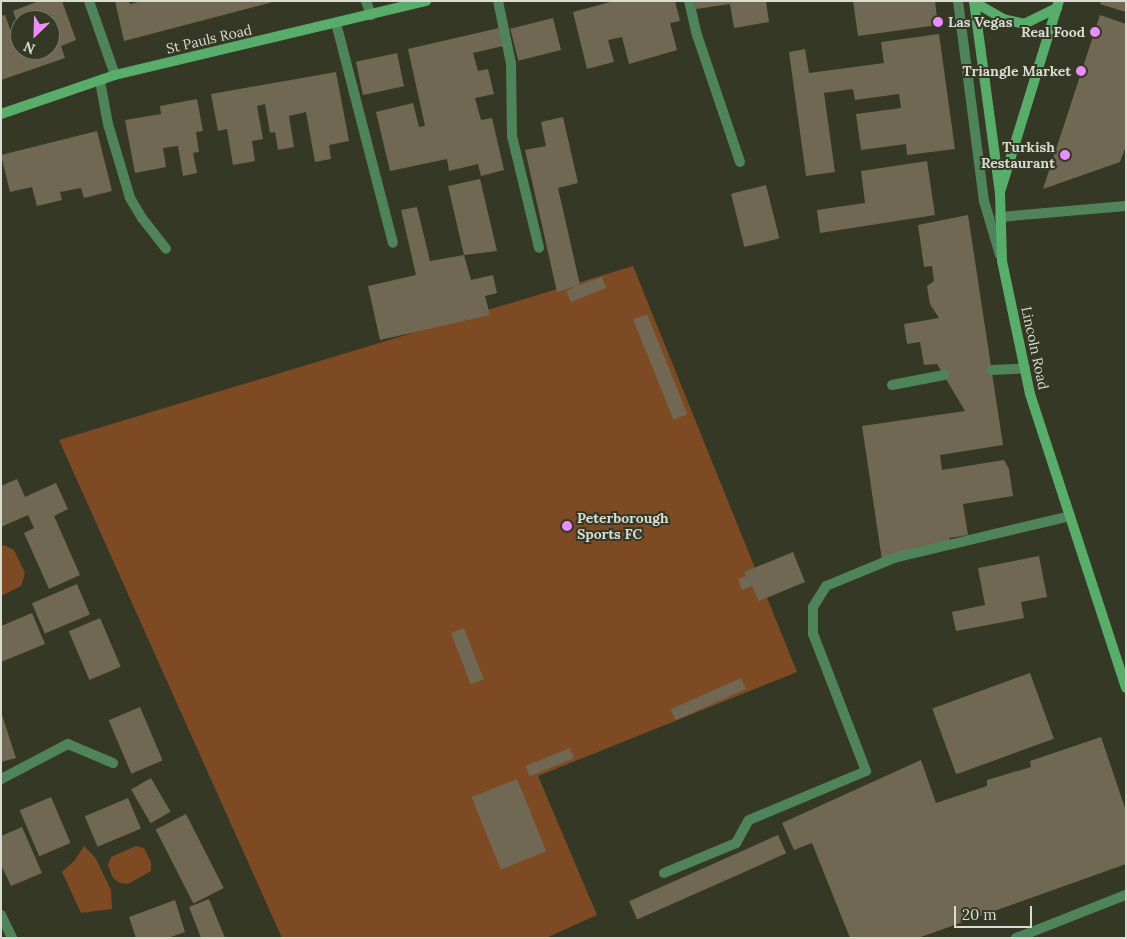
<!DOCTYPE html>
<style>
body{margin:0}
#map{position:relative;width:1127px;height:939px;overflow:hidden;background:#343825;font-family:Lora,serif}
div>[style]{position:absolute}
.green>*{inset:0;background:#7e4a23}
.building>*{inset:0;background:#716853;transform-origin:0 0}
.lane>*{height:10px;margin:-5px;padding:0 5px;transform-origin:5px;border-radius:5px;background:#4f8359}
.street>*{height:10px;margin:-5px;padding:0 5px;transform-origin:5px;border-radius:5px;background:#4f8359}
.secondary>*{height:10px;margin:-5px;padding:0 5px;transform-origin:5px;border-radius:5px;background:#58ad6b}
.dots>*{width:14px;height:14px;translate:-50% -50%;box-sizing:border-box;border:2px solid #343825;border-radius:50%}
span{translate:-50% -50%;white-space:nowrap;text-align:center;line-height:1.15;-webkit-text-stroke:4px #343825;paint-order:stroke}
.poi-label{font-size:14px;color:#d9dcd0;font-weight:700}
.left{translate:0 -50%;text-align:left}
.right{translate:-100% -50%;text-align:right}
.street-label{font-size:14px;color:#d9dcd0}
.frame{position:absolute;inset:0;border:2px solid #d9dcd0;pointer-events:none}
.north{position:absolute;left:10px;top:10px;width:50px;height:50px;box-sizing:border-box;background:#343825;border:1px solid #767a69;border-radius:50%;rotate:204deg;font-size:14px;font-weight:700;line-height:20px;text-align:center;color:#d9dcd0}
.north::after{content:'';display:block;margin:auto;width:18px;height:22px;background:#ea8dfd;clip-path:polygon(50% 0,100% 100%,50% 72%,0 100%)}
.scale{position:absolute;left:954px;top:906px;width:78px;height:22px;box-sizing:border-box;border:2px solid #d9dcd0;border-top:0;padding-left:6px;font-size:15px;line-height:18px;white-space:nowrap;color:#d9dcd0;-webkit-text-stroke:4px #343825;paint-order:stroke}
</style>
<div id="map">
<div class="green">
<i style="clip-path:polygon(633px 266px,797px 672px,538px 776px,597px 915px,546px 938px,282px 938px,59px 440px)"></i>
<i style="clip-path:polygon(4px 545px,14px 550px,25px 573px,21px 586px,1px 596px,1px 547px)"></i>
<i style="clip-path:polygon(84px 846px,95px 857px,111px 890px,112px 909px,81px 913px,62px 872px,75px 860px)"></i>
<i style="clip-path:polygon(136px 846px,144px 848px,151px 862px,151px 871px,128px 884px,120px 883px,113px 878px,108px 865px,111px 857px)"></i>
</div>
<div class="building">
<i style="clip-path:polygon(39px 1px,62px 1px,76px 40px,61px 46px,65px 58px,1px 80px,1px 16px,5px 15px,14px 40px,20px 38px,20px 50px,50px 50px,50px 20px,20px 20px,20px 30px,13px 11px)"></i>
<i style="clip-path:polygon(115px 1px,128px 1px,130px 4px,143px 1px,273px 2px,124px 41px)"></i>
<i style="clip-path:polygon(614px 1px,675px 1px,680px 21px,670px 23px,677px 50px,629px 64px,622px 37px,608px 40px,614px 62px,587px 69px,573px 12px)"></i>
<i style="clip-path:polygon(694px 1px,766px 1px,769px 22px,734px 28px,730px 4px,696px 9px)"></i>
<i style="clip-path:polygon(853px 1px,935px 1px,938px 25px,858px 36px)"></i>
<i style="clip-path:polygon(1101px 1px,1126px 1px,1126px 12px,1100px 4px)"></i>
<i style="clip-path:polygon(1100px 15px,1126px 24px,1126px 146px,1120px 162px,1043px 189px)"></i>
<i style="left:553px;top:18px;width:33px;height:44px;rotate:76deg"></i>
<i style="clip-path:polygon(499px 28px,503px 46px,473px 53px,478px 71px,488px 69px,494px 94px,475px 98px,481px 120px,492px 118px,504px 170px,481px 176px,478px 164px,449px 171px,447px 159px,390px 171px,376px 112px,413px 103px,419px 127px,425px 126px,408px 49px)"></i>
<i style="clip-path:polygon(939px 34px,955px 149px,907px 155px,906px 144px,861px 150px,856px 114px,901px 108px,899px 94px,855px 100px,853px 89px,824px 93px,835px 172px,806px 176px,789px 52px,805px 49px,809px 73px,884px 63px,881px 42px)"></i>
<i style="left:397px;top:53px;width:34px;height:42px;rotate:78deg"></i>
<i style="clip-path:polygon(336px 72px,349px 141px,329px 145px,331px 159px,315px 162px,306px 112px,289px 116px,294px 147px,278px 150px,275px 132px,270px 133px,265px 104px,257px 106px,263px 139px,252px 141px,255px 161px,233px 165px,227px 129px,218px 131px,211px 94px)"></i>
<i style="clip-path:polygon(197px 99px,203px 131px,196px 132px,199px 152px,193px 153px,197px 173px,183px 176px,178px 146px,163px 148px,166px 167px,135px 173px,125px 120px,161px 114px,160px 106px)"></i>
<i style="clip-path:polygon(563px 117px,578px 183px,558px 188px,580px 285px,602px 277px,606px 288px,571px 302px,566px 291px,577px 286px,557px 292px,525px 150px,546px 146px,541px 122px)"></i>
<i style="clip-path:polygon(97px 131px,112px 191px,84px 198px,81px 188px,60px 192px,62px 200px,37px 206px,32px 187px,10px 192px,1px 155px)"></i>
<i style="clip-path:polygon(927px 161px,935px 215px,820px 233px,817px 210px,865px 203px,861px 171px)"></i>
<i style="clip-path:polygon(480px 179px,497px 251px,464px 255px,471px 280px,493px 275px,497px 293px,485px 296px,490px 315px,380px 340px,368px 286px,416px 275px,401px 210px,417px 207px,430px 261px,464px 255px,448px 186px)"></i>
<i style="left:766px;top:185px;width:55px;height:36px;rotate:76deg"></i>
<i style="clip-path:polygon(968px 215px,1003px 445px,940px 455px,942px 470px,1004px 460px,1009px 469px,1013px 496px,963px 504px,968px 535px,949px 538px,951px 544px,882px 560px,862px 426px,965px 411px,937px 364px,924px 365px,920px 342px,907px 344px,904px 324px,939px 318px,930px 304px,927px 286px,934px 281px,932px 266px,924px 267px,918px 225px)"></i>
<i style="left:647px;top:314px;width:108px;height:15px;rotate:68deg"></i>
<i style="clip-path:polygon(17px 479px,25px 497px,56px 483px,68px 509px,54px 516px,80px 575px,49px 589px,24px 533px,34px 528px,28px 515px,1px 527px,1px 486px)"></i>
<i style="clip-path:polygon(793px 552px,805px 582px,759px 601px,752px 586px,742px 590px,738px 579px,746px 576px,744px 572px)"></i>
<i style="clip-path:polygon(1039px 556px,1047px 597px,1021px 602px,1024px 618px,956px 631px,952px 612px,985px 605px,978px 568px)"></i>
<i style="left:77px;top:584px;width:33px;height:49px;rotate:67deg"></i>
<i style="clip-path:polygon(32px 613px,45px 644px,1px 662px,1px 626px)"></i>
<i style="left:100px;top:618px;width:53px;height:34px;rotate:67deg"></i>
<i style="left:464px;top:628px;width:55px;height:14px;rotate:69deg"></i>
<i style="left:1030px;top:673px;width:70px;height:104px;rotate:70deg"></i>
<i style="left:741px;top:678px;width:12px;height:77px;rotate:66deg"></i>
<i style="left:140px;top:707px;width:58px;height:34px;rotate:67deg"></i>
<i style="clip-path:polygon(1px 712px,16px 758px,1px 762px)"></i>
<i style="clip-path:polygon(1101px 737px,1126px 811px,1126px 864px,918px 938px,850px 938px,812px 843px,794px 850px,782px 823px,921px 760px,936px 803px,987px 786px,987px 780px,1031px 767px,1030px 761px)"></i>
<i style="left:570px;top:748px;width:11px;height:48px;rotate:68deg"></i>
<i style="left:151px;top:778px;width:39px;height:23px;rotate:60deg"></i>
<i style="left:517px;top:779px;width:78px;height:49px;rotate:68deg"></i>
<i style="left:51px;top:797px;width:50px;height:34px;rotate:67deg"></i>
<i style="left:128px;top:798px;width:33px;height:47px;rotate:67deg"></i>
<i style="left:186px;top:814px;width:83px;height:34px;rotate:63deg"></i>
<i style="clip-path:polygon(22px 827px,42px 873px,11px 886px,1px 865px,1px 836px)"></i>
<i style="left:778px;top:835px;width:20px;height:163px;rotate:66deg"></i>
<i style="clip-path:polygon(209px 899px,225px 938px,201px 938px,189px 907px)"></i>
<i style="clip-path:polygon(175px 900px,185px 932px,168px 938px,136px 938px,129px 917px)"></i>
</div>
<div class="lane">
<i style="left:498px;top:1px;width:63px;rotate:78.2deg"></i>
<i style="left:511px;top:63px;width:73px;rotate:89.2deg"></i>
<i style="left:512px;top:136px;width:115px;rotate:76.4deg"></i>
<i style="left:689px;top:1px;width:35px;rotate:77deg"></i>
<i style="left:697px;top:35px;width:134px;rotate:71.3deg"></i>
<i style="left:958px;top:1px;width:202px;rotate:82.6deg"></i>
<i style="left:984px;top:201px;width:56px;rotate:73.5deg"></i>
<i style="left:336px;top:23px;width:227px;rotate:75.5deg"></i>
<i style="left:100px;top:81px;width:44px;rotate:79.5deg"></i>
<i style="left:108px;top:124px;width:77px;rotate:73.4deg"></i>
<i style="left:130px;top:198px;width:23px;rotate:59deg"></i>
<i style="left:142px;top:218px;width:39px;rotate:52deg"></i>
<i style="left:992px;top:370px;width:33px;rotate:-3deg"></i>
<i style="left:892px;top:385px;width:53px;rotate:-10.9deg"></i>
<i style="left:664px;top:873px;width:78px;rotate:-22.6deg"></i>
<i style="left:736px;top:843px;width:26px;rotate:-61deg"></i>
<i style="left:749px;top:820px;width:127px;rotate:-22.7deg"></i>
<i style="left:866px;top:771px;width:147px;rotate:-111.1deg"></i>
<i style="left:813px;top:634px;width:27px;rotate:-90deg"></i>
<i style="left:813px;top:607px;width:25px;rotate:-58deg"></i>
<i style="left:826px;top:586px;width:74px;rotate:-22.4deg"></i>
<i style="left:894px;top:558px;width:181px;rotate:-13.4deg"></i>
</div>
<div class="street">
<i style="left:89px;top:1px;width:78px;rotate:70.6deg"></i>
<i style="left:366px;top:1px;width:15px;rotate:70deg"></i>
<i style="left:1000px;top:217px;width:126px;rotate:-5deg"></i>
<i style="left:1px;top:779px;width:76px;rotate:-27.6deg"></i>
<i style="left:68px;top:744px;width:49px;rotate:22.9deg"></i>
<i style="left:1px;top:915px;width:25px;rotate:64deg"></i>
<i style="left:1016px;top:938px;width:118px;rotate:-21.4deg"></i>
</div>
<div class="secondary">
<i style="left:974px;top:1px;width:194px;rotate:82.3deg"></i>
<i style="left:1000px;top:193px;width:68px;rotate:88.3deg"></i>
<i style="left:1002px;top:261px;width:136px;rotate:78.1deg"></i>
<i style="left:1030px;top:394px;width:309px;rotate:71.9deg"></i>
<i style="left:974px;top:2px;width:34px;rotate:30deg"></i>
<i style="left:1003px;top:19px;width:22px;rotate:13deg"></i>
<i style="left:1024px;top:24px;width:37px;rotate:-26deg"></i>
<i style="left:1px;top:114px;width:120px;rotate:-18.9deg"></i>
<i style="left:115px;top:75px;width:320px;rotate:-13.4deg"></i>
<i style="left:1001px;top:189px;width:197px;rotate:-72.9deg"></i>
</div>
<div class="dots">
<i style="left:938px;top:22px;background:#ea8dfd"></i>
<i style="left:1095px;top:32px;background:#ea8dfd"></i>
<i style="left:1081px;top:71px;background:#ea8dfd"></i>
<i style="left:1065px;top:155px;background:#ea8dfd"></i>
<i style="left:567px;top:526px;background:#ea8dfd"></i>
</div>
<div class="poi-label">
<span class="left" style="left:948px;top:22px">Las Vegas</span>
<span class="right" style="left:1085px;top:32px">Real Food</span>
<span class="right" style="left:1071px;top:71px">Triangle Market</span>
<span class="right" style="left:1055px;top:155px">Turkish<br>Restaurant</span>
<span class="left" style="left:577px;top:526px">Peterborough<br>Sports FC</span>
</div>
<div class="street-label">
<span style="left:209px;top:39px;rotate:-13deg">St Pauls Road</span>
<span style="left:1035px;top:348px;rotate:78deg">Lincoln Road</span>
</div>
<div class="frame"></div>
<div class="north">N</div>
<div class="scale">20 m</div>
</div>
